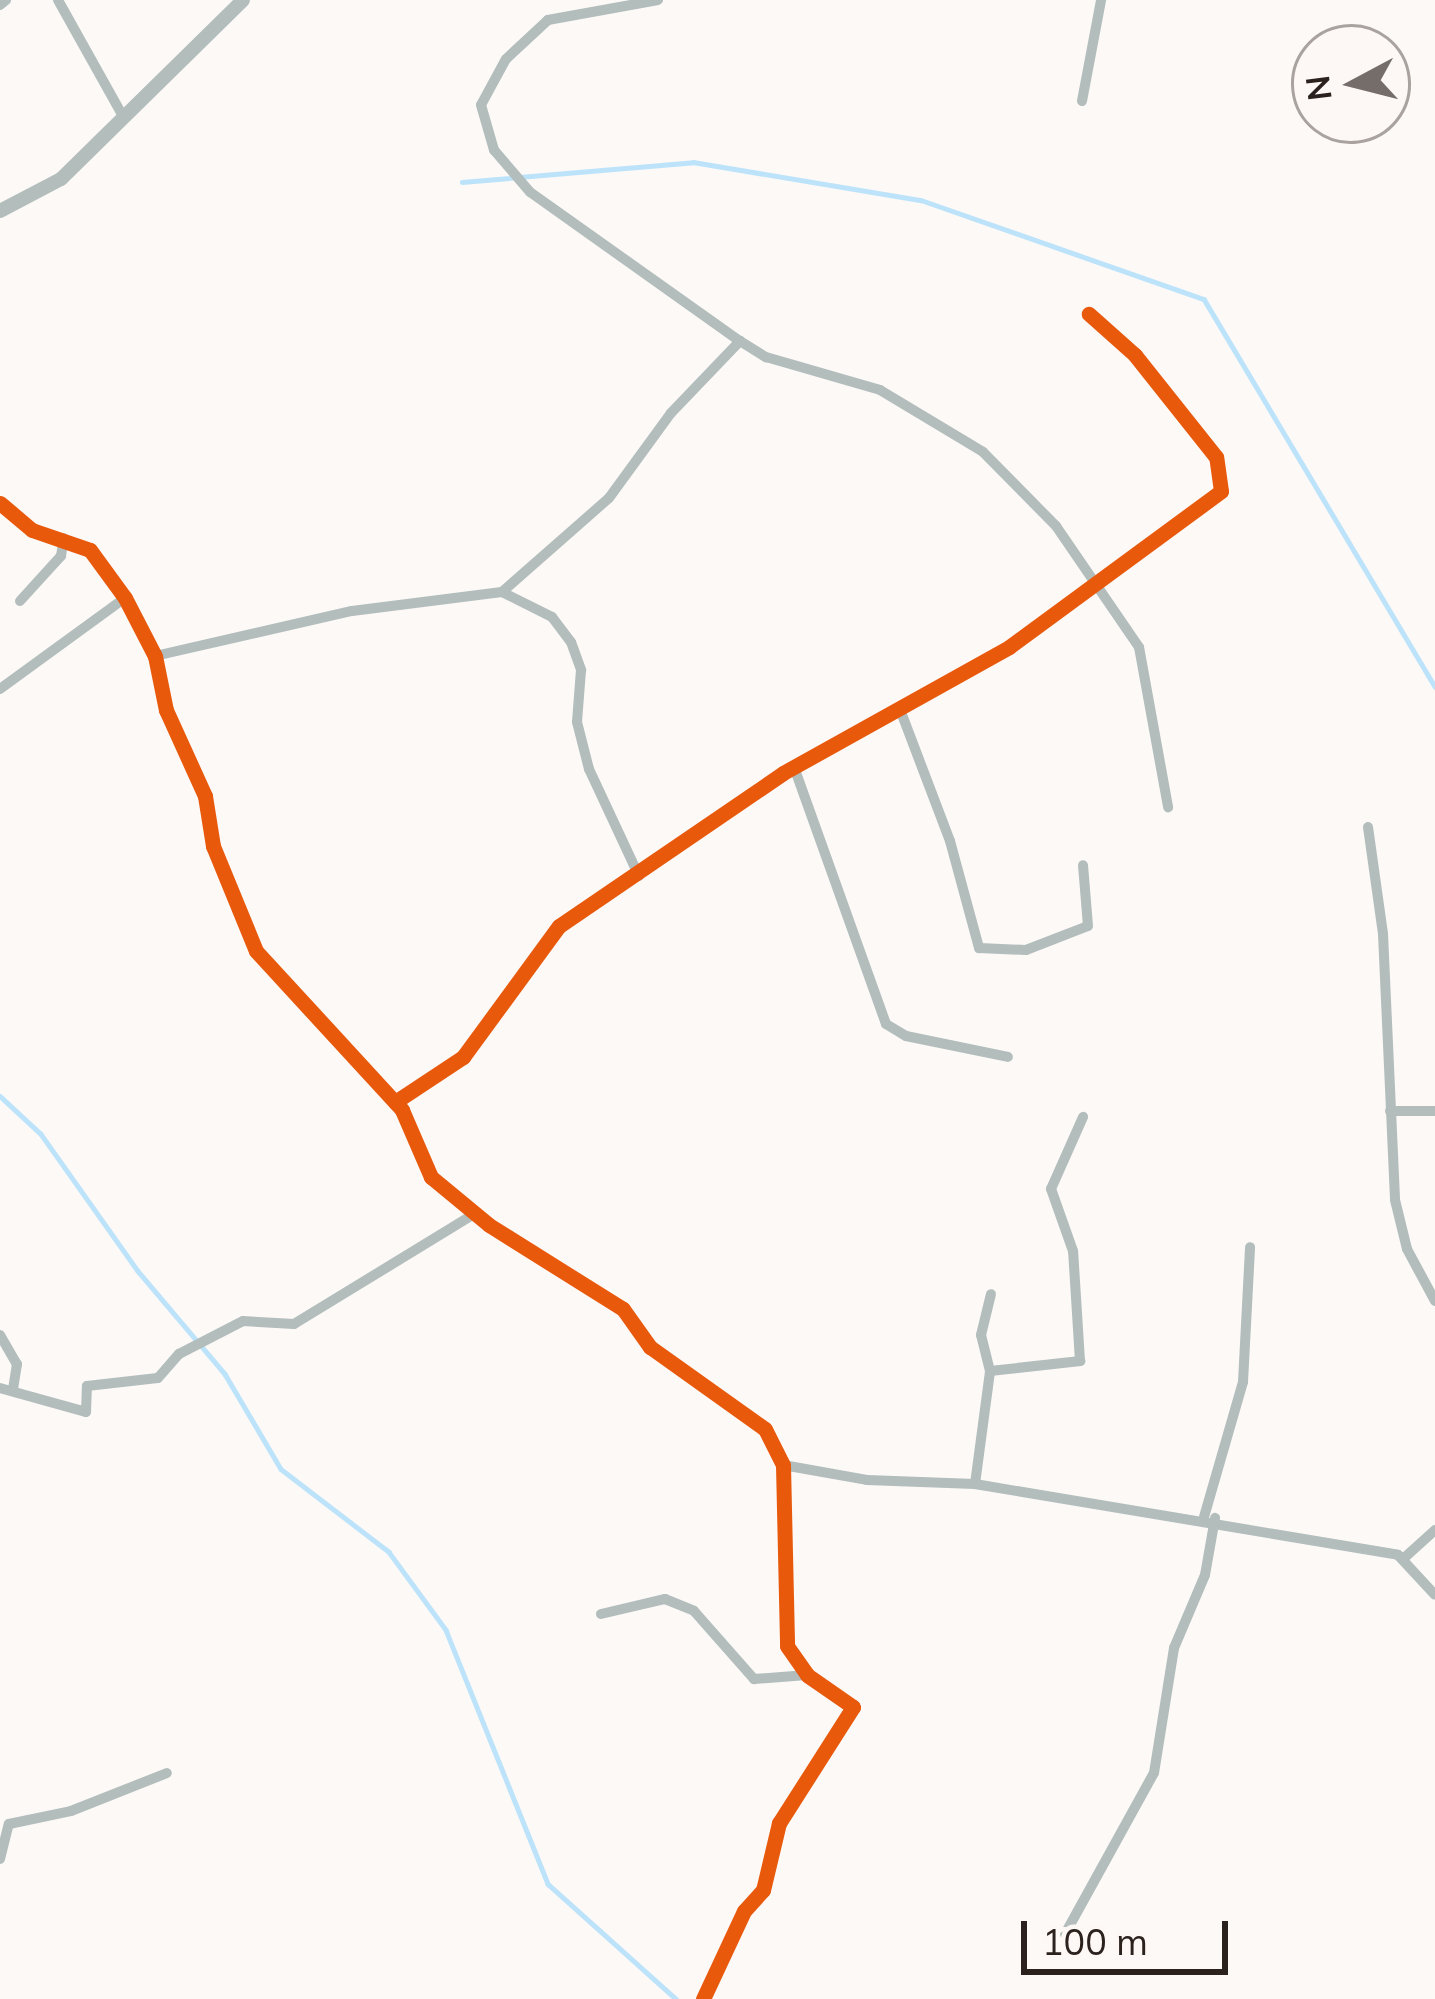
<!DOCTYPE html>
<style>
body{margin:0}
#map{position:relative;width:1435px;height:1999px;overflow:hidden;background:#fcf9f7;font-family:Mulish,sans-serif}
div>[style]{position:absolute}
.stream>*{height:4.5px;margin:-2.25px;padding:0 2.25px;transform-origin:2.25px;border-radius:2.25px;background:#bce3fa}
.minor>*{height:10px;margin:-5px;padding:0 5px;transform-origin:5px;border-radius:5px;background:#b2bdbc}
.tertiary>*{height:14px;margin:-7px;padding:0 7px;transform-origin:7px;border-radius:7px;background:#b2bdbc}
.cycleway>*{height:15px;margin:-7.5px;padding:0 7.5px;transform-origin:7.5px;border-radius:7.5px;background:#e8590c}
span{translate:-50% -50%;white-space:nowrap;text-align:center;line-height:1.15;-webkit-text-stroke:9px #fdf8f6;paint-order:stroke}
.north{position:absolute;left:1291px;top:24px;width:120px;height:120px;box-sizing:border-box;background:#fdf8f6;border:3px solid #a9a29f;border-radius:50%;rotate:263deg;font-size:33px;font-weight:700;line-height:48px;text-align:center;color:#2b211d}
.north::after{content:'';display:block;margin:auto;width:42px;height:54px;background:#746d69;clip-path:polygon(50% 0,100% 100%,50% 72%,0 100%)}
.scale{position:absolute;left:1021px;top:1921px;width:207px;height:54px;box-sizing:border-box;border:6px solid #2b211d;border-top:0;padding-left:15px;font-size:36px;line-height:42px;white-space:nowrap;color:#2b211d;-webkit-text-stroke:9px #fdf8f6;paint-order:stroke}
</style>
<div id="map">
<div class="stream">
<i style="left:462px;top:182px;width:232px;rotate:-4.9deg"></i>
<i style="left:693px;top:162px;width:231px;rotate:9.5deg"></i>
<i style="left:921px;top:200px;width:300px;rotate:19.3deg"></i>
<i style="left:1204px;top:299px;width:451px;rotate:59.2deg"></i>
<i style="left:0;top:1096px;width:56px;rotate:42.8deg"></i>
<i style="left:41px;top:1134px;width:168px;rotate:54.7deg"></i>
<i style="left:138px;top:1271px;width:135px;rotate:49.8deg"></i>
<i style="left:225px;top:1374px;width:110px;rotate:59.5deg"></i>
<i style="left:281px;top:1469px;width:136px;rotate:37.5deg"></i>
<i style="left:389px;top:1552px;width:97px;rotate:53.8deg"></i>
<i style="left:446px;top:1630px;width:274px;rotate:68.1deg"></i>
<i style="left:548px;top:1884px;width:172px;rotate:41.9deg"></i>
</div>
<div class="minor">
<i style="left:58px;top:0;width:135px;rotate:60.8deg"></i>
<i style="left:658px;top:0;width:112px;rotate:169.7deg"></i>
<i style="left:548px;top:20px;width:57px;rotate:137.1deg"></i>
<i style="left:506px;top:59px;width:52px;rotate:118.5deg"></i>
<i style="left:481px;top:105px;width:47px;rotate:73.9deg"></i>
<i style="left:494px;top:150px;width:55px;rotate:49.4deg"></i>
<i style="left:530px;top:192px;width:257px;rotate:35.4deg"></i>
<i style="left:0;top:5px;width:8px;rotate:-40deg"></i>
<i style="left:1082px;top:101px;width:103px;rotate:-79.3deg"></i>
<i style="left:0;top:503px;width:42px;rotate:40.2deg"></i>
<i style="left:32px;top:530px;width:61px;rotate:19deg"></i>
<i style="left:90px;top:550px;width:59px;rotate:53.9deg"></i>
<i style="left:125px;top:598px;width:65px;rotate:62.7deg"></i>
<i style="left:155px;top:656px;width:55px;rotate:78.5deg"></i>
<i style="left:166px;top:710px;width:94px;rotate:65.6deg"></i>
<i style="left:205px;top:796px;width:51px;rotate:80.9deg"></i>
<i style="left:213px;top:846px;width:113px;rotate:67.7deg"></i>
<i style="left:256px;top:951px;width:216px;rotate:47.4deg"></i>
<i style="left:402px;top:1110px;width:73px;rotate:66.6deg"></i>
<i style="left:431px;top:1177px;width:75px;rotate:39.6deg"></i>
<i style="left:489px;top:1225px;width:158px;rotate:32.1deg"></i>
<i style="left:623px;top:1309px;width:47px;rotate:54.6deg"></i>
<i style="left:650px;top:1347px;width:141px;rotate:35.5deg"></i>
<i style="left:765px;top:1429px;width:40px;rotate:63.4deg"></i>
<i style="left:783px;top:1465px;width:181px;rotate:88.7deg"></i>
<i style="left:787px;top:1646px;width:35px;rotate:55deg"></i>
<i style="left:807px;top:1675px;width:56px;rotate:34.8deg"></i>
<i style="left:853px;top:1707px;width:138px;rotate:122.5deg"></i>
<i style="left:779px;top:1823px;width:69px;rotate:103.4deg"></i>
<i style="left:763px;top:1890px;width:28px;rotate:132deg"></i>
<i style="left:744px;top:1911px;width:97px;rotate:115deg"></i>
<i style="left:502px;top:592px;width:142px;rotate:-41.3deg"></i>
<i style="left:609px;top:498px;width:105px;rotate:-53.9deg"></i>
<i style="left:671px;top:413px;width:100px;rotate:-46.2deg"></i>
<i style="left:740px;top:341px;width:31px;rotate:32deg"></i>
<i style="left:766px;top:357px;width:119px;rotate:16.1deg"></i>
<i style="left:880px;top:390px;width:120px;rotate:31deg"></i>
<i style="left:983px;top:452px;width:104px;rotate:45.4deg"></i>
<i style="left:1056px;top:526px;width:147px;rotate:55.6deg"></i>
<i style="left:1139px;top:647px;width:163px;rotate:79.7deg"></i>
<i style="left:20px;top:601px;width:61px;rotate:-47.7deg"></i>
<i style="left:61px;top:556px;width:18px;rotate:-81deg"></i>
<i style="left:155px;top:656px;width:202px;rotate:-12.9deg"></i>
<i style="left:352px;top:611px;width:151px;rotate:-7.2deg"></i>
<i style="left:502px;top:592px;width:56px;rotate:26.6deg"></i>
<i style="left:552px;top:617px;width:31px;rotate:53deg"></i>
<i style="left:571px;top:642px;width:30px;rotate:70deg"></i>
<i style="left:581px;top:670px;width:52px;rotate:94.4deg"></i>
<i style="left:577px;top:722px;width:49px;rotate:75.7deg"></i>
<i style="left:589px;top:769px;width:118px;rotate:65deg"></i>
<i style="left:0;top:689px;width:155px;rotate:-36.1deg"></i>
<i style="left:901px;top:712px;width:138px;rotate:69.2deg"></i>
<i style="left:950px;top:841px;width:111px;rotate:74.8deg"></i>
<i style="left:979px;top:948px;width:47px;rotate:2.4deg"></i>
<i style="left:1026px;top:950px;width:66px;rotate:-21.2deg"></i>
<i style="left:1088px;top:926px;width:61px;rotate:-94.7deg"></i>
<i style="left:794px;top:767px;width:273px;rotate:70.3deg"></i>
<i style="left:886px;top:1024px;width:23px;rotate:31deg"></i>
<i style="left:906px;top:1036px;width:104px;rotate:11.6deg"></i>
<i style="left:1368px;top:827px;width:108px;rotate:82deg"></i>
<i style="left:1383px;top:934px;width:266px;rotate:87.4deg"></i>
<i style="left:1395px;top:1200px;width:50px;rotate:76.2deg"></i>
<i style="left:1407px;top:1249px;width:59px;rotate:61.7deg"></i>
<i style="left:395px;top:1102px;width:82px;rotate:-33.5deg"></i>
<i style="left:463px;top:1057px;width:162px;rotate:-53.8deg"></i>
<i style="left:559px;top:926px;width:271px;rotate:-34.3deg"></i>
<i style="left:783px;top:773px;width:259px;rotate:-29.1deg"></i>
<i style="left:1009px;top:647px;width:263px;rotate:-36.3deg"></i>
<i style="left:1221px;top:491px;width:34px;rotate:-98deg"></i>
<i style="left:1216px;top:457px;width:130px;rotate:-128.5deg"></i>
<i style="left:1135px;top:355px;width:62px;rotate:-138.3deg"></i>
<i style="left:1390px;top:1111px;width:45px"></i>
<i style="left:0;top:1335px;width:34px;rotate:60deg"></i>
<i style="left:17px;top:1364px;width:25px;rotate:99deg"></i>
<i style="left:990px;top:1371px;width:91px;rotate:-6.3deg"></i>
<i style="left:1080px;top:1361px;width:110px;rotate:-93.6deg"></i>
<i style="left:1073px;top:1251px;width:66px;rotate:-109.5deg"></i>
<i style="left:1051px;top:1189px;width:79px;rotate:-66deg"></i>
<i style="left:0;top:1388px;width:89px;rotate:15.6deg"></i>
<i style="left:86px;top:1412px;width:26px;rotate:-88deg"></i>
<i style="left:87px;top:1386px;width:71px;rotate:-6.4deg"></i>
<i style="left:158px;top:1378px;width:32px;rotate:-49deg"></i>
<i style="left:179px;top:1354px;width:72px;rotate:-27.3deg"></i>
<i style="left:243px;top:1321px;width:51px;rotate:3.4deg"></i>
<i style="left:294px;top:1324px;width:211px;rotate:-31.4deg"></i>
<i style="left:783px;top:1465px;width:85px;rotate:10.1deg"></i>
<i style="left:867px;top:1480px;width:108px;rotate:2.1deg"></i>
<i style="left:975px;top:1484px;width:114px;rotate:-82.4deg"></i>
<i style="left:990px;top:1371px;width:37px;rotate:-104deg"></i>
<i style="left:981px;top:1335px;width:42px;rotate:-76.3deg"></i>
<i style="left:975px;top:1484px;width:429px;rotate:9.5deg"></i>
<i style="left:1398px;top:1555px;width:54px;rotate:47.2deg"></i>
<i style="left:1204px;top:1517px;width:141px;rotate:-73.9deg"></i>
<i style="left:1243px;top:1382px;width:135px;rotate:-87deg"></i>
<i style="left:1403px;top:1559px;width:43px;rotate:-42.2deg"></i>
<i style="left:601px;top:1614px;width:66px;rotate:-13.2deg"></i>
<i style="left:665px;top:1599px;width:31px;rotate:22deg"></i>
<i style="left:694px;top:1611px;width:91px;rotate:48.6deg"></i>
<i style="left:754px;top:1679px;width:53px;rotate:-4.3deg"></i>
<i style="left:0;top:1859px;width:36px;rotate:-76deg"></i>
<i style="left:9px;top:1824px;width:63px;rotate:-11.8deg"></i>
<i style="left:71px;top:1811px;width:103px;rotate:-21.6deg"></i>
<i style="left:1065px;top:1934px;width:184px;rotate:-61.1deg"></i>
<i style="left:1154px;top:1773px;width:127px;rotate:-80.9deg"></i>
<i style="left:1174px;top:1648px;width:79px;rotate:-67deg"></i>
<i style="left:1205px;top:1575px;width:58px;rotate:-80deg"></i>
</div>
<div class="tertiary">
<i style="left:0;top:211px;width:69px;rotate:-27.7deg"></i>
<i style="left:61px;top:179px;width:255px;rotate:-44.5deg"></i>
</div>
<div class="cycleway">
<i style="left:0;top:503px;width:42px;rotate:40.2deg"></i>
<i style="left:32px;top:530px;width:61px;rotate:19deg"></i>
<i style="left:90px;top:550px;width:59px;rotate:53.9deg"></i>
<i style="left:125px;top:598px;width:65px;rotate:62.7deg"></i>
<i style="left:155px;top:656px;width:55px;rotate:78.5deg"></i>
<i style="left:166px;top:710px;width:94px;rotate:65.6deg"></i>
<i style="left:205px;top:796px;width:51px;rotate:80.9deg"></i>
<i style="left:213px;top:846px;width:113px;rotate:67.7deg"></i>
<i style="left:256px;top:951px;width:216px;rotate:47.4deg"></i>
<i style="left:402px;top:1110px;width:73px;rotate:66.6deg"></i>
<i style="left:431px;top:1177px;width:75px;rotate:39.6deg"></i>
<i style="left:489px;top:1225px;width:158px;rotate:32.1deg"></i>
<i style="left:623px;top:1309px;width:47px;rotate:54.6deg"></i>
<i style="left:650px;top:1347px;width:141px;rotate:35.5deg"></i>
<i style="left:765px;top:1429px;width:40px;rotate:63.4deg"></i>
<i style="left:783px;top:1465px;width:181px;rotate:88.7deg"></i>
<i style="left:787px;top:1646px;width:35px;rotate:55deg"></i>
<i style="left:807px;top:1675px;width:56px;rotate:34.8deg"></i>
<i style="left:853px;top:1707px;width:138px;rotate:122.5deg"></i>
<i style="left:779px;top:1823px;width:69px;rotate:103.4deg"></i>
<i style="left:763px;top:1890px;width:28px;rotate:132deg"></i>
<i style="left:744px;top:1911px;width:97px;rotate:115deg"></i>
<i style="left:395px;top:1102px;width:82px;rotate:-33.5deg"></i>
<i style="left:463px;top:1057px;width:162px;rotate:-53.8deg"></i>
<i style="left:559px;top:926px;width:271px;rotate:-34.3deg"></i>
<i style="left:783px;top:773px;width:259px;rotate:-29.1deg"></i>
<i style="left:1009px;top:647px;width:263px;rotate:-36.3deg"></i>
<i style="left:1221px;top:491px;width:34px;rotate:-98deg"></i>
<i style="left:1216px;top:457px;width:130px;rotate:-128.5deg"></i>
<i style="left:1135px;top:355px;width:62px;rotate:-138.3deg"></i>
</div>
<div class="north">N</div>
<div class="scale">100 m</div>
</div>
